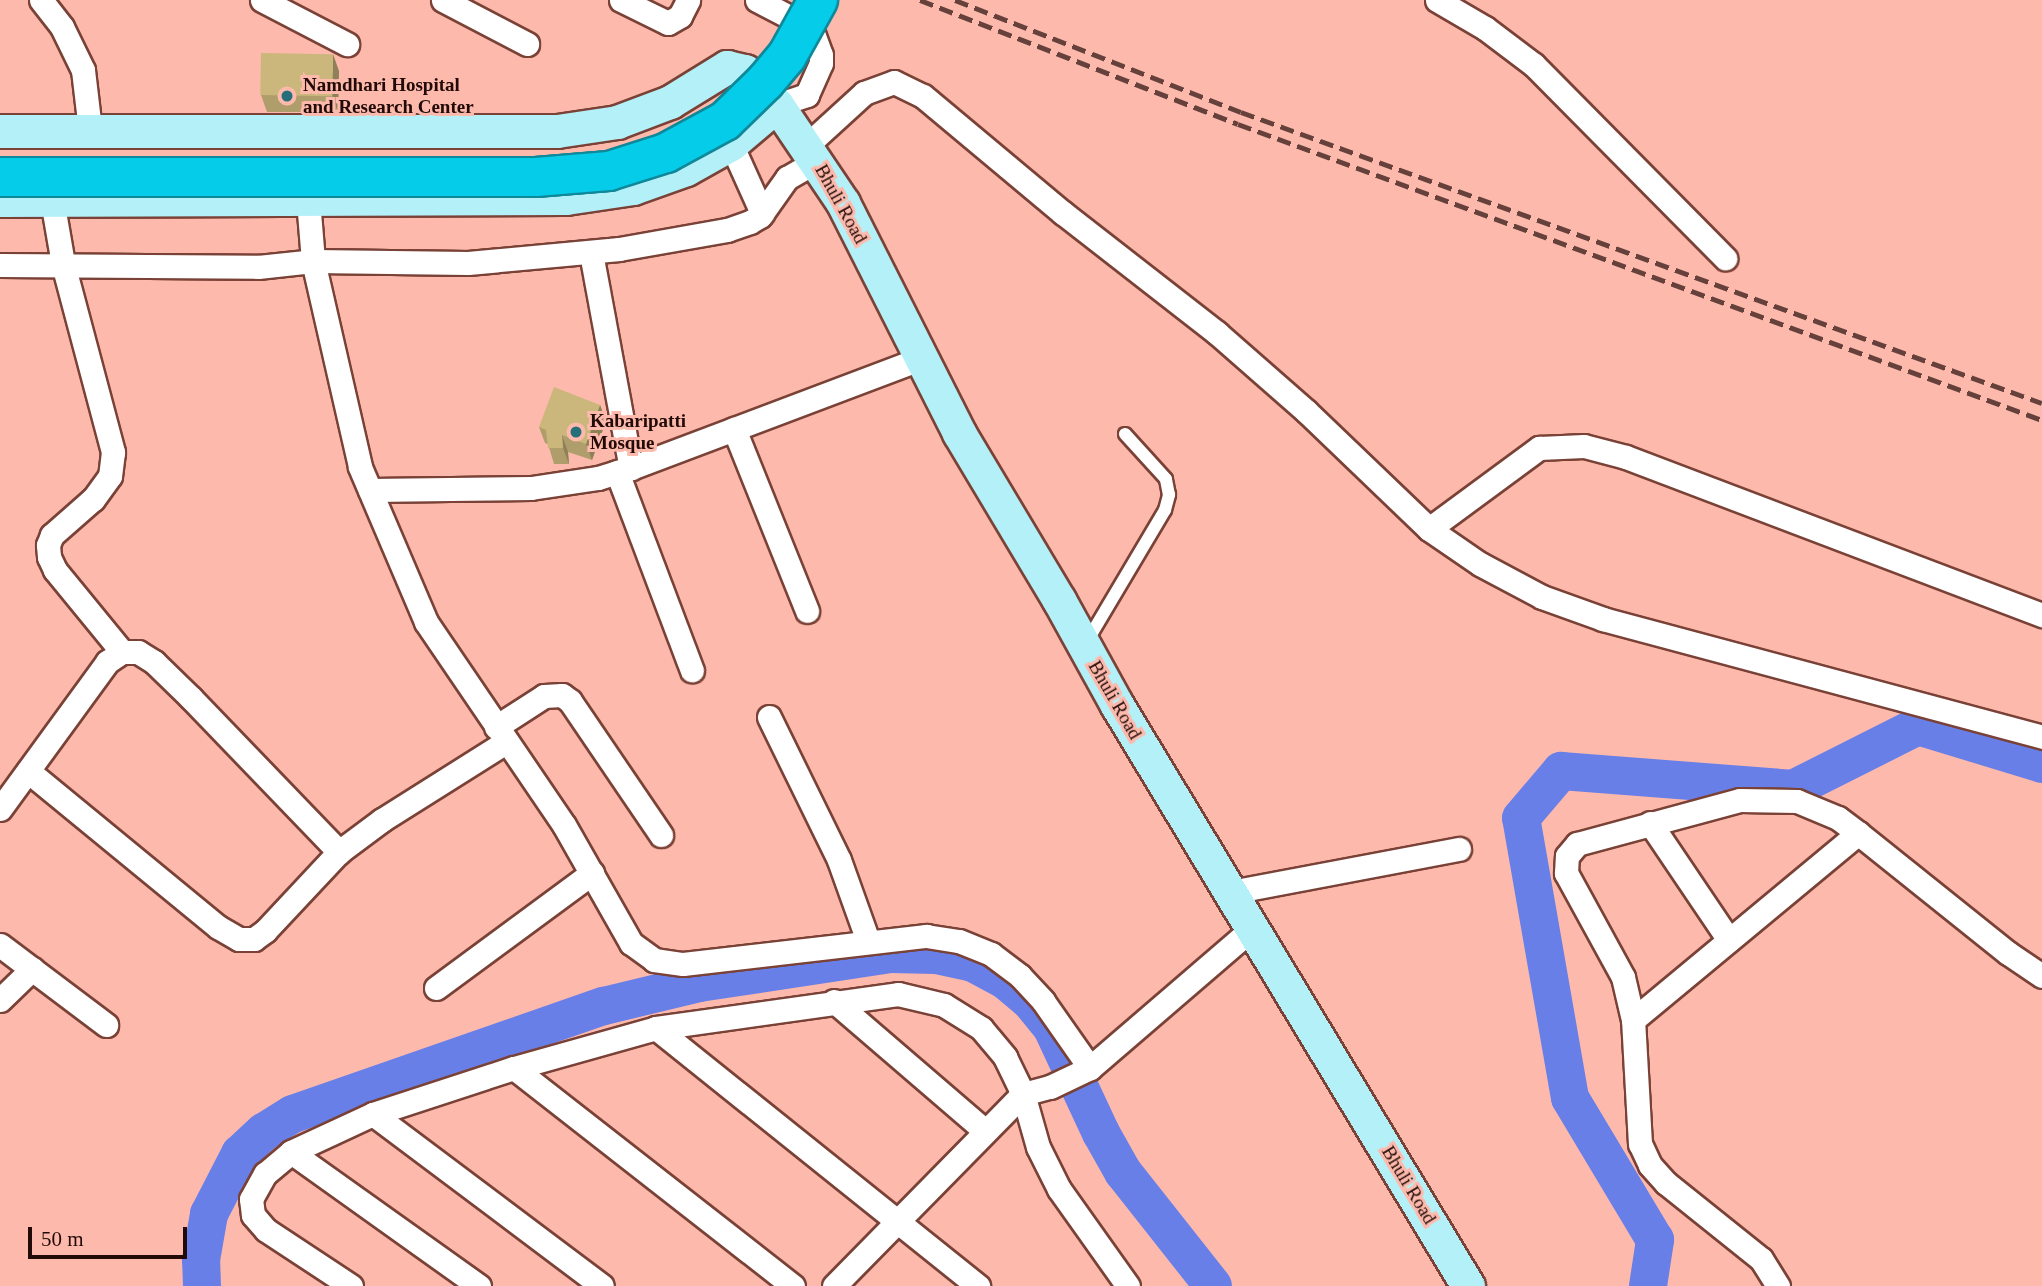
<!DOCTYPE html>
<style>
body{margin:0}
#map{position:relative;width:2042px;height:1286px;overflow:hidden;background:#fdbaac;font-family:Georgia,serif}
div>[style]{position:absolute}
.river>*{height:38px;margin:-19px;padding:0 19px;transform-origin:19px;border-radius:19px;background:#687fe8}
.roads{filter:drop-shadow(2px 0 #7a4237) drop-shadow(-2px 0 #7a4237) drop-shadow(0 2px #7a4237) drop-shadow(0 -2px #7a4237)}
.lane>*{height:12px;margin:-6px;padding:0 6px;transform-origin:6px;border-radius:6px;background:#fff}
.street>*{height:23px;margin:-11.5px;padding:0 11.5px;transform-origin:11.5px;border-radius:11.5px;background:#fff}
.secondary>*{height:33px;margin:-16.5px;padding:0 16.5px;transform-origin:16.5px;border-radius:16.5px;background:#b4f0f8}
.rail>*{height:5px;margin-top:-2.5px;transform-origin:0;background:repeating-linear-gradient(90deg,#66413b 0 14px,transparent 0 21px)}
.bridges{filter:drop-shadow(2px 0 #0f8899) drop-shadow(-2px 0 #0f8899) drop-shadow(0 2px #0f8899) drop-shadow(0 -2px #0f8899)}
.highway-bridge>*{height:38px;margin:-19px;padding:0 19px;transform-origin:19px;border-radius:19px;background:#05cce8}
.wall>*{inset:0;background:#af9d6b}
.shaded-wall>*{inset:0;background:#8e8057}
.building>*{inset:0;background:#cbb77c;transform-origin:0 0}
.dots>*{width:19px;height:19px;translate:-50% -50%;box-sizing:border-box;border:4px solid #fdbaac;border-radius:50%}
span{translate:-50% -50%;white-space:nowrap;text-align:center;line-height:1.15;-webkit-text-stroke:6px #fdbaac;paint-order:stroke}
.poi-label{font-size:19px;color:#210a07;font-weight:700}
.left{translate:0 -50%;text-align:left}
.street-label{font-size:19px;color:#210a07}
.scale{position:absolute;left:28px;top:1227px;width:159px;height:32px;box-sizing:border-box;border:4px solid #210a07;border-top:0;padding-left:9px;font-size:21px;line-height:24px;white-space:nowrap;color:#210a07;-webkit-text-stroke:5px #fdbaac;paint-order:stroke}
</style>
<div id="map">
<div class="river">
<i style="left:202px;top:1286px;width:26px;rotate:-92deg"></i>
<i style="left:201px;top:1260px;width:47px;rotate:-80.1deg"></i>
<i style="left:209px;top:1214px;width:68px;rotate:-62.7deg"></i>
<i style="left:240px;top:1154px;width:33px;rotate:-43deg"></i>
<i style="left:264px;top:1132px;width:34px;rotate:-32deg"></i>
<i style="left:293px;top:1114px;width:329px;rotate:-19.2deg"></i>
<i style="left:604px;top:1006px;width:98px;rotate:-13.6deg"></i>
<i style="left:699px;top:983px;width:194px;rotate:-8.6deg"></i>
<i style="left:891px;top:954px;width:45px;rotate:1.3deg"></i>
<i style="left:936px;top:955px;width:38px;rotate:12deg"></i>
<i style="left:973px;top:963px;width:36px;rotate:28deg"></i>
<i style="left:1005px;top:980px;width:34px;rotate:40deg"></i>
<i style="left:1031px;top:1002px;width:33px;rotate:51deg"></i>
<i style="left:1052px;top:1028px;width:116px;rotate:65deg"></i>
<i style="left:1101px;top:1133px;width:45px;rotate:60.6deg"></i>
<i style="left:1123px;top:1172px;width:145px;rotate:51.7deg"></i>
<i style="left:1648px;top:1286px;width:47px;rotate:-81.3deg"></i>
<i style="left:1655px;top:1240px;width:165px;rotate:-120.9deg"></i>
<i style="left:1570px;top:1098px;width:284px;rotate:-99.9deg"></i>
<i style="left:1521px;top:818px;width:62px;rotate:-49.6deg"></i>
<i style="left:1561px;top:771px;width:233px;rotate:4.4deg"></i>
<i style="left:1793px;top:789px;width:140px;rotate:-26.7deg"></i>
<i style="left:1918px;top:726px;width:130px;rotate:17deg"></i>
</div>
<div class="roads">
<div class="lane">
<i style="left:1086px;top:643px;width:155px;rotate:-59.3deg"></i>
<i style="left:1165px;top:510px;width:16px;rotate:-75deg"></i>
<i style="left:1169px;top:495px;width:16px;rotate:-101deg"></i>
<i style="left:1166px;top:479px;width:61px;rotate:-132.3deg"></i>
</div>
<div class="street">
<i style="left:41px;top:0;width:34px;rotate:52deg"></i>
<i style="left:62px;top:27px;width:48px;rotate:64deg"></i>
<i style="left:83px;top:70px;width:60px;rotate:83.3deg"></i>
<i style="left:262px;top:0;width:96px;rotate:27.4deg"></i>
<i style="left:443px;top:0;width:95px;rotate:27.6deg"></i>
<i style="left:621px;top:0;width:52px;rotate:26.1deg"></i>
<i style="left:668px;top:23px;width:14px;rotate:-30deg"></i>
<i style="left:680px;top:16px;width:18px;rotate:-63deg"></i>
<i style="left:757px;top:0;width:50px;rotate:27.6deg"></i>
<i style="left:801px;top:23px;width:18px;rotate:45deg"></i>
<i style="left:814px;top:36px;width:20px;rotate:70deg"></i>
<i style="left:821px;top:55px;width:8px;rotate:90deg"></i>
<i style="left:821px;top:63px;width:35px;rotate:114deg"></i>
<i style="left:807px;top:95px;width:32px;rotate:162deg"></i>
<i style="left:1437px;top:0;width:56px;rotate:30.3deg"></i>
<i style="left:1485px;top:28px;width:61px;rotate:37.1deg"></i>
<i style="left:1534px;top:65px;width:272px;rotate:45.3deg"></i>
<i style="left:731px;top:144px;width:76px;rotate:65.8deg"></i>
<i style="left:806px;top:146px;width:79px;rotate:-42.4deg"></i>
<i style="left:864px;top:93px;width:32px;rotate:-20deg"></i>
<i style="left:894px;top:82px;width:32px;rotate:26deg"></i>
<i style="left:923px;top:96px;width:182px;rotate:39.9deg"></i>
<i style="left:1063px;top:213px;width:195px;rotate:37.9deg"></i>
<i style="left:1217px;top:333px;width:118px;rotate:41.2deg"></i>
<i style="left:1306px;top:411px;width:170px;rotate:43.8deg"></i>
<i style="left:1429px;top:529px;width:137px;rotate:-36.4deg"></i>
<i style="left:1539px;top:448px;width:45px;rotate:-2.5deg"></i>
<i style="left:1584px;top:446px;width:43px;rotate:14.7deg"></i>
<i style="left:1626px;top:457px;width:445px;rotate:20.8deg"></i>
<i style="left:52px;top:200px;width:65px;rotate:80.2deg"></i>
<i style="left:63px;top:264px;width:195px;rotate:75.1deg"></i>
<i style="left:113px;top:452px;width:24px;rotate:97deg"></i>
<i style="left:110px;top:476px;width:29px;rotate:126deg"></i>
<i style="left:93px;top:499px;width:55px;rotate:138.7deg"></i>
<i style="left:52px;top:535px;width:11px;rotate:112deg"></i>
<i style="left:48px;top:545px;width:12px;rotate:85deg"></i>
<i style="left:49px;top:557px;width:14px;rotate:65deg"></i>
<i style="left:55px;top:570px;width:106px;rotate:50.7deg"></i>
<i style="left:308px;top:200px;width:61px;rotate:85.3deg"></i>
<i style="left:313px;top:261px;width:211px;rotate:77.1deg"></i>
<i style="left:360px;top:467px;width:168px;rotate:66.9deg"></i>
<i style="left:426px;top:622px;width:245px;rotate:55.8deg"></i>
<i style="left:564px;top:825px;width:136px;rotate:60.4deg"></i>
<i style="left:631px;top:943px;width:29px;rotate:36deg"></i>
<i style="left:654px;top:960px;width:29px;rotate:8deg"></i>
<i style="left:683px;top:964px;width:245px;rotate:-6.6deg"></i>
<i style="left:926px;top:936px;width:33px;rotate:9deg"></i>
<i style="left:959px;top:941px;width:35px;rotate:22deg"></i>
<i style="left:991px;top:954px;width:36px;rotate:37deg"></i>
<i style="left:1020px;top:976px;width:34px;rotate:47deg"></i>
<i style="left:1043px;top:1001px;width:82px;rotate:55deg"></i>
<i style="left:591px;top:253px;width:219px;rotate:79.5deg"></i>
<i style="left:0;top:265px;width:258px;rotate:0.4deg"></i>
<i style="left:258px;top:267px;width:55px;rotate:-6.2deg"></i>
<i style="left:313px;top:261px;width:155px;rotate:0.7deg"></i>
<i style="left:468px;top:263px;width:152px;rotate:-5.3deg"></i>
<i style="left:619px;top:249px;width:110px;rotate:-10deg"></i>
<i style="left:727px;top:230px;width:24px;rotate:-19deg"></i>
<i style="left:750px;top:222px;width:12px;rotate:-31deg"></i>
<i style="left:760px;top:216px;width:47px;rotate:-54.6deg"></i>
<i style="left:787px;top:178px;width:34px;rotate:-30deg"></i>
<i style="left:734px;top:429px;width:196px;rotate:68.1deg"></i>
<i style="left:617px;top:472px;width:212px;rotate:69.3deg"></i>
<i style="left:370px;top:490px;width:161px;rotate:-0.7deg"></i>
<i style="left:531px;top:488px;width:68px;rotate:-8.5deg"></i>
<i style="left:598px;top:478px;width:34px;rotate:-17deg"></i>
<i style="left:631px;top:468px;width:309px;rotate:-20.7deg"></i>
<i style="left:1429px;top:529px;width:62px;rotate:34.5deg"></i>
<i style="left:1480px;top:564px;width:70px;rotate:28deg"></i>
<i style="left:1542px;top:597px;width:65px;rotate:19.8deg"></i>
<i style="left:1603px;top:619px;width:455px;rotate:15deg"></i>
<i style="left:769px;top:717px;width:159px;rotate:63.9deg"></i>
<i style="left:839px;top:860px;width:86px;rotate:70.3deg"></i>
<i style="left:496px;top:727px;width:57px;rotate:-32.9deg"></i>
<i style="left:544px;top:696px;width:18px;rotate:-3deg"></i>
<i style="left:562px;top:695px;width:10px;rotate:37deg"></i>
<i style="left:570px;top:701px;width:162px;rotate:55.8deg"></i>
<i style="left:28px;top:771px;width:246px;rotate:39.4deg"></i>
<i style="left:218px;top:927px;width:24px;rotate:30deg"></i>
<i style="left:239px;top:939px;width:15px"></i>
<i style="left:254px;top:939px;width:14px;rotate:-36deg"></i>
<i style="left:265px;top:931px;width:108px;rotate:-46.9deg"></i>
<i style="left:339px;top:852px;width:54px;rotate:-36.7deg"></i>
<i style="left:382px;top:820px;width:146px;rotate:-32.2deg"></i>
<i style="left:0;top:809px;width:182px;rotate:-53.9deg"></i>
<i style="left:107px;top:662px;width:18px;rotate:-34deg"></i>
<i style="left:122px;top:652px;width:16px"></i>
<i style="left:138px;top:652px;width:19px;rotate:32deg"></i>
<i style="left:154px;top:662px;width:52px;rotate:44.2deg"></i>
<i style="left:191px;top:698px;width:214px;rotate:46.1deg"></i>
<i style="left:1650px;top:823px;width:141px;rotate:56deg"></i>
<i style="left:1231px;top:892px;width:232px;rotate:-10.7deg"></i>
<i style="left:0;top:945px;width:133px;rotate:37deg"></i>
<i style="left:436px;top:988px;width:194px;rotate:-36.4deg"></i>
<i style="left:0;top:1000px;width:45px;rotate:-44.1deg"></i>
<i style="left:834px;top:1001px;width:199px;rotate:40.7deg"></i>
<i style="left:1633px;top:1020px;width:293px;rotate:-39.7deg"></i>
<i style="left:656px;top:1028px;width:413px;rotate:38.7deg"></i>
<i style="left:514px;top:1068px;width:354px;rotate:38deg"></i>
<i style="left:373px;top:1114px;width:286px;rotate:36.9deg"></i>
<i style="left:291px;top:1152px;width:231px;rotate:35.5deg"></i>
<i style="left:351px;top:1286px;width:102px;rotate:-146.6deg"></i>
<i style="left:266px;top:1230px;width:20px;rotate:-131deg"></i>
<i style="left:253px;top:1215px;width:16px;rotate:-97deg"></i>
<i style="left:251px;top:1199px;width:29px;rotate:-61deg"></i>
<i style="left:265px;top:1174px;width:34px;rotate:-40deg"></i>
<i style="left:291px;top:1152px;width:90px;rotate:-24.9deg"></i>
<i style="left:373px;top:1114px;width:148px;rotate:-18.1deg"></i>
<i style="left:514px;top:1068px;width:148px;rotate:-15.7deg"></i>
<i style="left:656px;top:1028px;width:244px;rotate:-8deg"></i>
<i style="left:898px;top:994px;width:47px;rotate:13.4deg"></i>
<i style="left:944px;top:1005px;width:44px;rotate:31.9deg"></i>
<i style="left:981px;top:1028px;width:38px;rotate:50deg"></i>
<i style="left:1005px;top:1057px;width:41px;rotate:64.1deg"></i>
<i style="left:1023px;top:1094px;width:55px;rotate:74.2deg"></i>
<i style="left:1038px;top:1147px;width:47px;rotate:63.4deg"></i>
<i style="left:1059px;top:1189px;width:119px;rotate:54.6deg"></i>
<i style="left:834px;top:1286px;width:269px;rotate:-45.5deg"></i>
<i style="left:1023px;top:1094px;width:28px;rotate:-15deg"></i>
<i style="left:1050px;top:1087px;width:44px;rotate:-25.4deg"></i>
<i style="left:1090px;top:1068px;width:215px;rotate:-40.7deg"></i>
<i style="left:1778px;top:1286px;width:32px;rotate:-122deg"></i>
<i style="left:1761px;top:1259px;width:122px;rotate:-141.3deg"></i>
<i style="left:1666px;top:1183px;width:24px;rotate:-132deg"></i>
<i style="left:1650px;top:1165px;width:23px;rotate:-115deg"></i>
<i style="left:1640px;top:1144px;width:124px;rotate:-93.2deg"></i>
<i style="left:1633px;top:1020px;width:44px;rotate:-103.1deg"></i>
<i style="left:1623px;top:977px;width:119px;rotate:-118.7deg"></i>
<i style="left:1566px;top:873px;width:17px;rotate:-87deg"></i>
<i style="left:1567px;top:856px;width:16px;rotate:-50deg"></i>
<i style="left:1577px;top:844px;width:169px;rotate:-15.1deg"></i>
<i style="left:1740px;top:800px;width:57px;rotate:1deg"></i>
<i style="left:1797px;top:801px;width:44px;rotate:22.5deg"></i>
<i style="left:1838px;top:818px;width:25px;rotate:37deg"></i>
<i style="left:1858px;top:833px;width:192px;rotate:38.7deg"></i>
<i style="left:2008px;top:953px;width:41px;rotate:34.1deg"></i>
</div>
<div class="secondary">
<i style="left:0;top:131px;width:557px"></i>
<i style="left:557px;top:131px;width:61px;rotate:-8.5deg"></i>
<i style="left:617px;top:122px;width:57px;rotate:-20.7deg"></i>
<i style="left:670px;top:102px;width:67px;rotate:-31.6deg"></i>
<i style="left:727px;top:67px;width:18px;rotate:13deg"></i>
<i style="left:745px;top:71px;width:47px;rotate:46.7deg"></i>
<i style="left:777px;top:105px;width:118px;rotate:56deg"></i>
<i style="left:843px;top:203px;width:258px;rotate:63.2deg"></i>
<i style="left:959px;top:433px;width:195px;rotate:59.1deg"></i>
<i style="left:1059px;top:600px;width:120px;rotate:61.1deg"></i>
<i style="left:1117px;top:705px;width:679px;rotate:58.86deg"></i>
<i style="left:0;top:200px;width:566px;rotate:-0.2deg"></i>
<i style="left:566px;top:198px;width:68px;rotate:-8.5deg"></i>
<i style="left:633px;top:188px;width:56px;rotate:-19.7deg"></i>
<i style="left:686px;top:169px;width:51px;rotate:-29.1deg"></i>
<i style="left:731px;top:144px;width:60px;rotate:-40.3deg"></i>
</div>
</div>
<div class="rail">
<i style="left:920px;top:0;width:341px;rotate:21.3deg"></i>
<i style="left:1238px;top:124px;width:857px;rotate:20.21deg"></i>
<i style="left:955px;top:0;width:307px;rotate:21.4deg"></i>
<i style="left:1241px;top:112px;width:852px;rotate:19.97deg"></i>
</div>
<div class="bridges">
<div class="highway-bridge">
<i style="left:0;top:177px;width:536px"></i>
<i style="left:536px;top:177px;width:73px;rotate:-4.7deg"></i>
<i style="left:609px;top:171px;width:60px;rotate:-17.5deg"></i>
<i style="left:666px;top:153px;width:67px;rotate:-28.5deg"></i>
<i style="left:725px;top:121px;width:56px;rotate:-44.3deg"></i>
<i style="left:765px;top:82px;width:34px;rotate:-50deg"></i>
<i style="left:787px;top:56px;width:64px;rotate:-61deg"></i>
</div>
</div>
<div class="wall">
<i style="clip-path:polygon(339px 71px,338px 112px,267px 112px,261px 95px)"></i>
<i style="clip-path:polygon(600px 405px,606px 421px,592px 460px,568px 452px,569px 464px,554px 464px,548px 444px,545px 443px,539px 427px)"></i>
</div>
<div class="shaded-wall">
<i style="clip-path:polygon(333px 54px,339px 71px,338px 112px,332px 95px)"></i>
<i style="clip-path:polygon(600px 405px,606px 421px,592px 460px,586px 444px)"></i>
<i style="clip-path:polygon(562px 435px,568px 452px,569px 464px,563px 448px)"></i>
</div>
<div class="building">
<i style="left:261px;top:53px;width:72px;height:42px;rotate:1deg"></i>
<i style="clip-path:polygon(554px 387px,600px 405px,586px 444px,562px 435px,563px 448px,548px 448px,546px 430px,539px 427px)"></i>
</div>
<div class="dots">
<i style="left:287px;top:96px;background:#276e7b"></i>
<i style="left:576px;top:432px;background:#276e7b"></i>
</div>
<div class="poi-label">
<span class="left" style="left:303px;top:96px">Namdhari Hospital<br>and Research Center</span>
<span class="left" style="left:590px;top:432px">Kabaripatti<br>Mosque</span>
</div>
<div class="street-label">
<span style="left:841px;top:204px;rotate:61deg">Bhuli Road</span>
<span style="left:1115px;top:700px;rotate:60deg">Bhuli Road</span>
<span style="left:1409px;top:1185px;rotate:59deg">Bhuli Road</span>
</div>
<div class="scale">50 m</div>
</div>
